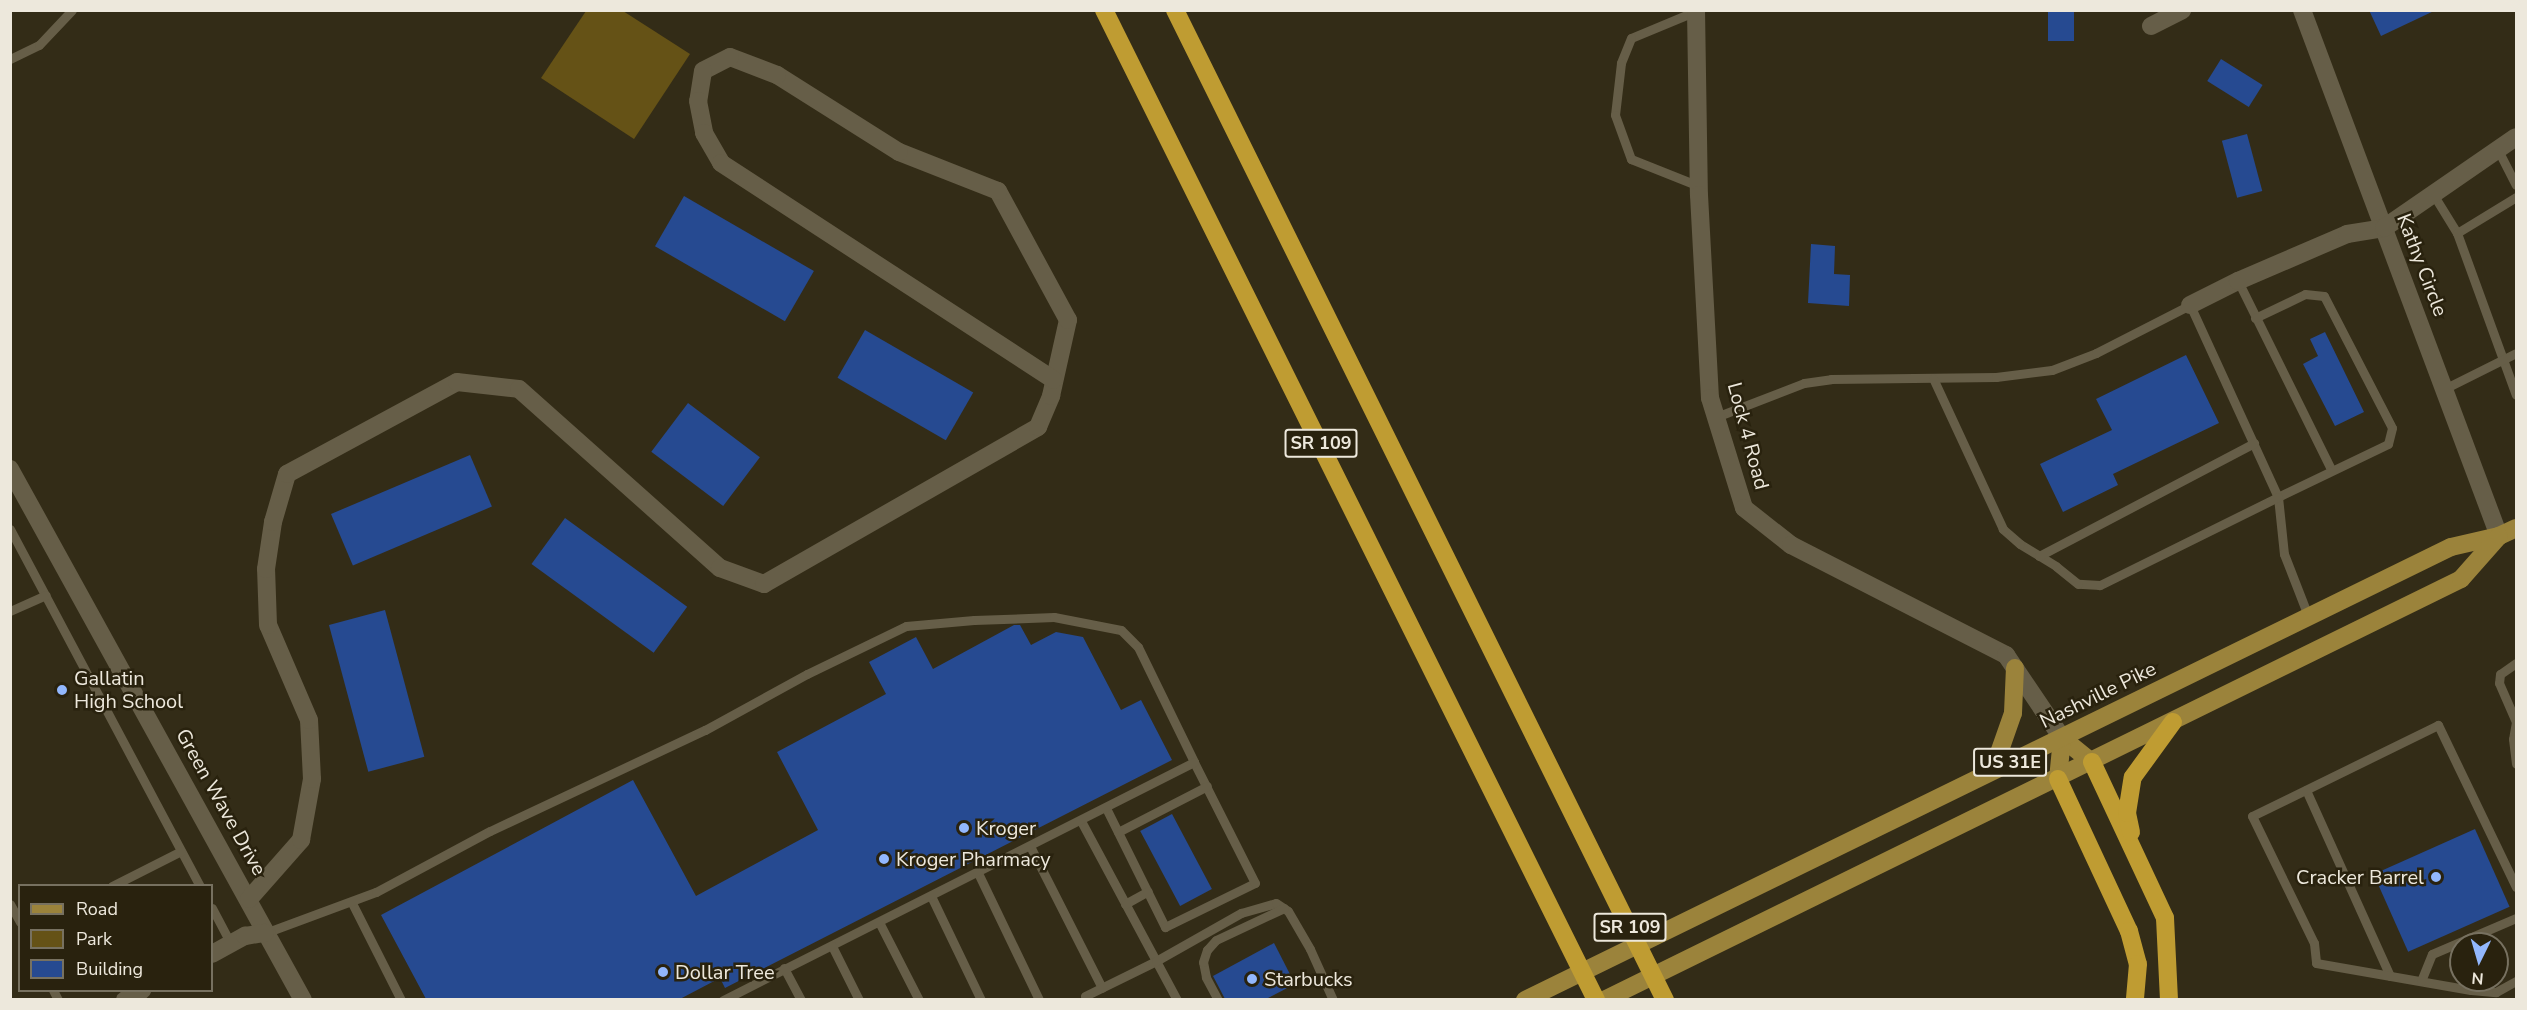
<!DOCTYPE html>
<style>
body{margin:0}
#map{position:relative;width:2527px;height:1010px;overflow:hidden;background:#332c17;font-family:"Nunito Sans",sans-serif}
div>[style]{position:absolute}
.green>*{inset:0;background:#655216}
.building>*{inset:0;background:#264a91;transform-origin:0 0}
.path>*{height:4px;margin-top:-2px;transform-origin:0;background:repeating-linear-gradient(90deg,#746e5c 0 4.5px,transparent 0 9px)}
.lane>*{height:9px;margin:-4.5px;padding:0 4.5px;transform-origin:4.5px;border-radius:4.5px;background:#665e48}
.street>*{height:18px;margin:-9px;padding:0 9px;transform-origin:9px;border-radius:9px;background:#665e48}
.primary>*{height:18px;margin:-9px;padding:0 9px;transform-origin:9px;border-radius:9px;background:#9b833b}
.highway>*{height:18px;margin:-9px;padding:0 9px;transform-origin:9px;border-radius:9px;background:#bf9c32}
.dots>*{width:16px;height:16px;translate:-50% -50%;box-sizing:border-box;border:3px solid #29220e;border-radius:50%}
span{translate:-50% -50%;white-space:nowrap;text-align:center;line-height:1.15;-webkit-text-stroke:5px #29220e;paint-order:stroke}
.shield-label span{padding:2px 4px;background:#29220e;border:2px solid;border-radius:4px;-webkit-text-stroke-width:0}
.shield-label{font-size:18px;color:#ede8dc;font-weight:700}
.street-label{font-size:20px;color:#ede8dc}
.poi-label{font-size:20px;color:#ede8dc}
.left{translate:0 -50%;text-align:left}
.right{translate:-100% -50%;text-align:right}
.frame{position:absolute;inset:0;border:12px solid #ede8dc;pointer-events:none}
.legend{position:absolute;left:18px;top:884px;width:195px;height:108px;box-sizing:border-box;background:#29220e;border:2px solid #777160;margin:0;padding:8px 10px;list-style:none;font-size:18px;color:#ede8dc}
.legend li{display:flex;align-items:center;gap:12px;height:30px}
.legend b{width:30px;border:2px solid #777160}
.north{position:absolute;left:2449px;top:932px;width:60px;height:60px;box-sizing:border-box;background:#29220e;border:2px solid #777160;border-radius:50%;rotate:185deg;font-size:16px;font-weight:700;line-height:24px;text-align:center;color:#ede8dc}
.north::after{content:'';display:block;margin:auto;width:21px;height:27px;background:#92b7fd;clip-path:polygon(50% 0,100% 100%,50% 72%,0 100%)}
</style>
<div id="map">
<div class="green">
<i style="clip-path:polygon(586px 11px,623px 11px,690px 54px,634px 139px,541px 78px)"></i>
</div>
<div class="building">
<i style="left:2048px;top:10px;width:26px;height:31px"></i>
<i style="clip-path:polygon(2369px 10px,2436px 10px,2381px 36px)"></i>
<i style="left:2221px;top:59px;width:49px;height:26px;rotate:32deg"></i>
<i style="left:2247px;top:134px;width:59px;height:26px;rotate:75deg"></i>
<i style="left:684px;top:196px;width:150px;height:58px;rotate:30deg"></i>
<i style="clip-path:polygon(1811px 244px,1835px 246px,1834px 274px,1850px 275px,1849px 306px,1808px 303px)"></i>
<i style="left:865px;top:330px;width:125px;height:55px;rotate:30deg"></i>
<i style="clip-path:polygon(2325px 332px,2364px 412px,2335px 426px,2303px 364px,2318px 356px,2310px 339px)"></i>
<i style="clip-path:polygon(2186px 355px,2219px 423px,2113px 474px,2118px 485px,2063px 512px,2040px 464px,2112px 430px,2096px 399px)"></i>
<i style="left:688px;top:403px;width:90px;height:61px;rotate:37deg"></i>
<i style="left:470px;top:455px;width:56px;height:151px;rotate:67deg"></i>
<i style="left:565px;top:518px;width:151px;height:57px;rotate:36deg"></i>
<i style="left:385px;top:610px;width:152px;height:58px;rotate:75deg"></i>
<i style="clip-path:polygon(1014px 625px,1020px 625px,1031px 645px,1056px 632px,1083px 637px,1121px 710px,1141px 700px,1172px 760px,725px 988px,720px 978px,680px 999px,426px 999px,381px 915px,633px 780px,696px 896px,818px 830px,777px 752px,886px 694px,869px 662px,916px 637px,933px 669px)"></i>
<i style="left:1172px;top:814px;width:85px;height:36px;rotate:62deg"></i>
<i style="left:2475px;top:829px;width:85px;height:111px;rotate:66deg"></i>
<i style="clip-path:polygon(1274px 943px,1295px 984px,1266px 999px,1225px 999px,1213px 976px)"></i>
</div>
<div class="path">
<i style="left:2074px;top:706px;width:17px;rotate:-33deg"></i>
</div>
<div class="lane">
<i style="left:1696px;top:11px;width:70px;rotate:157.4deg"></i>
<i style="left:1631px;top:38px;width:27px;rotate:112deg"></i>
<i style="left:1621px;top:63px;width:52px;rotate:96.6deg"></i>
<i style="left:1615px;top:115px;width:47px;rotate:70deg"></i>
<i style="left:1631px;top:159px;width:73px;rotate:21.7deg"></i>
<i style="left:10px;top:59px;width:32px;rotate:-26deg"></i>
<i style="left:39px;top:45px;width:48px;rotate:-46.7deg"></i>
<i style="left:2498px;top:150px;width:39px;rotate:63deg"></i>
<i style="left:2433px;top:194px;width:46px;rotate:58.4deg"></i>
<i style="left:2457px;top:233px;width:69px;rotate:-31.4deg"></i>
<i style="left:2457px;top:233px;width:172px;rotate:70deg"></i>
<i style="left:2238px;top:281px;width:210px;rotate:63.7deg"></i>
<i style="left:2255px;top:318px;width:55px;rotate:-25.6deg"></i>
<i style="left:2305px;top:294px;width:19px;rotate:6deg"></i>
<i style="left:2324px;top:296px;width:148px;rotate:62.7deg"></i>
<i style="left:2392px;top:428px;width:16px;rotate:104deg"></i>
<i style="left:2388px;top:444px;width:122px;rotate:154.3deg"></i>
<i style="left:2278px;top:497px;width:57px;rotate:84deg"></i>
<i style="left:2284px;top:554px;width:69px;rotate:68.7deg"></i>
<i style="left:2444px;top:389px;width:80px;rotate:-26.6deg"></i>
<i style="left:1716px;top:417px;width:94px;rotate:-21.1deg"></i>
<i style="left:1804px;top:383px;width:27px;rotate:-8deg"></i>
<i style="left:1831px;top:379px;width:165px;rotate:-0.7deg"></i>
<i style="left:1996px;top:377px;width:56px;rotate:-7.1deg"></i>
<i style="left:2052px;top:370px;width:47px;rotate:-21.1deg"></i>
<i style="left:2096px;top:353px;width:106px;rotate:-27.1deg"></i>
<i style="left:2190px;top:305px;width:211px;rotate:65.4deg"></i>
<i style="left:2278px;top:497px;width:199px;rotate:153.7deg"></i>
<i style="left:2100px;top:585px;width:22px;rotate:-177deg"></i>
<i style="left:2078px;top:584px;width:28px;rotate:-141deg"></i>
<i style="left:2056px;top:566px;width:42px;rotate:-148.6deg"></i>
<i style="left:2020px;top:544px;width:23px;rotate:-139deg"></i>
<i style="left:2003px;top:529px;width:166px;rotate:-114.9deg"></i>
<i style="left:10px;top:529px;width:404px;rotate:62deg"></i>
<i style="left:2039px;top:556px;width:243px;rotate:-27.7deg"></i>
<i style="left:10px;top:611px;width:39px;rotate:-24deg"></i>
<i style="left:2516px;top:663px;width:19px;rotate:145deg"></i>
<i style="left:2500px;top:674px;width:9px;rotate:96deg"></i>
<i style="left:2499px;top:683px;width:43px;rotate:66.4deg"></i>
<i style="left:2516px;top:722px;width:17px;rotate:100deg"></i>
<i style="left:2513px;top:739px;width:25px;rotate:83deg"></i>
<i style="left:2306px;top:790px;width:204px;rotate:65.7deg"></i>
<i style="left:1106px;top:808px;width:133px;rotate:63.6deg"></i>
<i style="left:1165px;top:927px;width:100px;rotate:-26.1deg"></i>
<i style="left:1255px;top:883px;width:136px;rotate:-116.8deg"></i>
<i style="left:1081px;top:821px;width:203px;rotate:61.8deg"></i>
<i style="left:1118px;top:832px;width:100px;rotate:-27.3deg"></i>
<i style="left:1030px;top:846px;width:159px;rotate:63.1deg"></i>
<i style="left:978px;top:873px;width:141px;rotate:64.3deg"></i>
<i style="left:112px;top:886px;width:77px;rotate:-26.9deg"></i>
<i style="left:2516px;top:887px;width:180px;rotate:-115.7deg"></i>
<i style="left:2438px;top:725px;width:207px;rotate:153.9deg"></i>
<i style="left:2252px;top:816px;width:141px;rotate:64deg"></i>
<i style="left:2314px;top:943px;width:20px;rotate:84deg"></i>
<i style="left:2316px;top:963px;width:157px;rotate:9.9deg"></i>
<i style="left:2471px;top:990px;width:25px;rotate:5deg"></i>
<i style="left:2496px;top:992px;width:23px;rotate:-29deg"></i>
<i style="left:931px;top:896px;width:115px;rotate:64.3deg"></i>
<i style="left:352px;top:903px;width:109px;rotate:63.2deg"></i>
<i style="left:10px;top:904px;width:21px;rotate:61deg"></i>
<i style="left:1125px;top:904px;width:26px;rotate:-29deg"></i>
<i style="left:212px;top:908px;width:41px;rotate:62.2deg"></i>
<i style="left:879px;top:922px;width:88px;rotate:62.9deg"></i>
<i style="left:265px;top:933px;width:118px;rotate:-20.3deg"></i>
<i style="left:376px;top:892px;width:129px;rotate:-28.2deg"></i>
<i style="left:490px;top:831px;width:238px;rotate:-25.2deg"></i>
<i style="left:705px;top:730px;width:116px;rotate:-28.8deg"></i>
<i style="left:807px;top:674px;width:110px;rotate:-25.9deg"></i>
<i style="left:906px;top:626px;width:68px;rotate:-5deg"></i>
<i style="left:974px;top:620px;width:80px;rotate:-2.1deg"></i>
<i style="left:1054px;top:617px;width:68px;rotate:11deg"></i>
<i style="left:1121px;top:630px;width:24px;rotate:45deg"></i>
<i style="left:1138px;top:647px;width:128px;rotate:64deg"></i>
<i style="left:1194px;top:762px;width:528px;rotate:153.19deg"></i>
<i style="left:832px;top:946px;width:60px;rotate:63.4deg"></i>
<i style="left:784px;top:968px;width:36px;rotate:62deg"></i>
<i style="left:2421px;top:981px;width:29px;rotate:-68deg"></i>
<i style="left:2432px;top:954px;width:91px;rotate:-23.2deg"></i>
<i style="left:53px;top:990px;width:11px;rotate:63deg"></i>
<i style="left:1087px;top:1000px;width:4px;rotate:-117deg"></i>
<i style="left:1085px;top:996px;width:79px;rotate:-26.2deg"></i>
<i style="left:1156px;top:961px;width:98px;rotate:-29.5deg"></i>
<i style="left:1241px;top:913px;width:36px;rotate:-16deg"></i>
<i style="left:1276px;top:903px;width:14px;rotate:34deg"></i>
<i style="left:1288px;top:911px;width:44px;rotate:59.9deg"></i>
<i style="left:1310px;top:949px;width:56px;rotate:65.7deg"></i>
<i style="left:1218px;top:1000px;width:26px;rotate:-118deg"></i>
<i style="left:1206px;top:977px;width:15px;rotate:-101deg"></i>
<i style="left:1203px;top:962px;width:13px;rotate:-72deg"></i>
<i style="left:1207px;top:950px;width:13px;rotate:-48deg"></i>
<i style="left:1216px;top:940px;width:75px;rotate:-25.2deg"></i>
</div>
<div class="street">
<i style="left:1696px;top:10px;width:185px;rotate:89.1deg"></i>
<i style="left:1699px;top:195px;width:203px;rotate:86.9deg"></i>
<i style="left:1710px;top:398px;width:115px;rotate:72.8deg"></i>
<i style="left:1744px;top:508px;width:60px;rotate:38.2deg"></i>
<i style="left:1791px;top:545px;width:242px;rotate:27.1deg"></i>
<i style="left:2006px;top:655px;width:100px;rotate:56deg"></i>
<i style="left:2302px;top:10px;width:562px;rotate:69.47deg"></i>
<i style="left:2151px;top:26px;width:35px;rotate:-27deg"></i>
<i style="left:2190px;top:305px;width:54px;rotate:-26.6deg"></i>
<i style="left:2238px;top:281px;width:119px;rotate:-23.3deg"></i>
<i style="left:2347px;top:234px;width:37px;rotate:-9deg"></i>
<i style="left:2384px;top:228px;width:160px;rotate:-34.6deg"></i>
<i style="left:10px;top:469px;width:606px;rotate:61.11deg"></i>
<i style="left:249px;top:899px;width:79px;rotate:-48.6deg"></i>
<i style="left:301px;top:840px;width:62px;rotate:-79.8deg"></i>
<i style="left:312px;top:779px;width:59px;rotate:-92.9deg"></i>
<i style="left:309px;top:720px;width:103px;rotate:-113.3deg"></i>
<i style="left:268px;top:625px;width:56px;rotate:-92deg"></i>
<i style="left:266px;top:569px;width:48px;rotate:-81.5deg"></i>
<i style="left:273px;top:522px;width:50px;rotate:-73.7deg"></i>
<i style="left:287px;top:474px;width:193px;rotate:-28.4deg"></i>
<i style="left:457px;top:382px;width:62px;rotate:6.4deg"></i>
<i style="left:519px;top:389px;width:269px;rotate:41.7deg"></i>
<i style="left:720px;top:568px;width:47px;rotate:20deg"></i>
<i style="left:764px;top:584px;width:316px;rotate:-29.8deg"></i>
<i style="left:1038px;top:427px;width:34px;rotate:-67deg"></i>
<i style="left:1051px;top:396px;width:78px;rotate:-77.4deg"></i>
<i style="left:1068px;top:320px;width:147px;rotate:-118.5deg"></i>
<i style="left:998px;top:191px;width:106px;rotate:-158.5deg"></i>
<i style="left:899px;top:152px;width:144px;rotate:-147.7deg"></i>
<i style="left:777px;top:75px;width:50px;rotate:-159deg"></i>
<i style="left:730px;top:57px;width:30px;rotate:153deg"></i>
<i style="left:703px;top:71px;width:30px;rotate:99deg"></i>
<i style="left:698px;top:101px;width:33px;rotate:79deg"></i>
<i style="left:704px;top:133px;width:34px;rotate:60deg"></i>
<i style="left:721px;top:163px;width:397px;rotate:33.1deg"></i>
<i style="left:212px;top:954px;width:38px;rotate:-29deg"></i>
<i style="left:245px;top:936px;width:20px;rotate:-9deg"></i>
<i style="left:125px;top:1000px;width:20px;rotate:-30deg"></i>
</div>
<div class="primary">
<i style="left:2062px;top:738px;width:38px;rotate:39deg"></i>
<i style="left:1984px;top:773px;width:25px;rotate:-53deg"></i>
<i style="left:1999px;top:753px;width:42px;rotate:-70.7deg"></i>
<i style="left:2013px;top:713px;width:45px;rotate:-87.5deg"></i>
<i style="left:2058px;top:779px;width:41px;rotate:-84.4deg"></i>
<i style="left:1525px;top:1000px;width:1031px;rotate:-26.07deg"></i>
<i style="left:2451px;top:547px;width:49px;rotate:-12.9deg"></i>
<i style="left:2499px;top:536px;width:19px;rotate:-25deg"></i>
<i style="left:1604px;top:1000px;width:955px;rotate:-26.16deg"></i>
<i style="left:2461px;top:579px;width:57px;rotate:-48.5deg"></i>
</div>
<div class="highway">
<i style="left:1104px;top:10px;width:1106px;rotate:63.57deg"></i>
<i style="left:1175px;top:10px;width:1105px;rotate:63.67deg"></i>
<i style="left:2092px;top:762px;width:172px;rotate:64.9deg"></i>
<i style="left:2165px;top:918px;width:82px;rotate:87.2deg"></i>
<i style="left:2058px;top:779px;width:168px;rotate:65deg"></i>
<i style="left:2129px;top:931px;width:34px;rotate:75deg"></i>
<i style="left:2138px;top:964px;width:36px;rotate:95deg"></i>
<i style="left:2131px;top:832px;width:19px;rotate:-102deg"></i>
<i style="left:2127px;top:813px;width:36px;rotate:-81deg"></i>
<i style="left:2133px;top:777px;width:68px;rotate:-54deg"></i>
</div>
<div class="dots">
<i style="left:62px;top:690px;background:#92b7fd"></i>
<i style="left:964px;top:828px;background:#92b7fd"></i>
<i style="left:884px;top:859px;background:#92b7fd"></i>
<i style="left:2436px;top:877px;background:#92b7fd"></i>
<i style="left:663px;top:972px;background:#92b7fd"></i>
<i style="left:1252px;top:979px;background:#92b7fd"></i>
</div>
<div class="shield-label">
<span style="left:1321px;top:443px">SR 109</span>
<span style="left:2010px;top:762px">US 31E</span>
<span style="left:1630px;top:927px">SR 109</span>
</div>
<div class="street-label">
<span style="left:2422px;top:265px;rotate:69deg">Kathy Circle</span>
<span style="left:1748px;top:436px;rotate:75deg">Lock 4 Road</span>
<span style="left:2098px;top:695px;rotate:-26deg">Nashville Pike</span>
<span style="left:221px;top:802px;rotate:61deg">Green Wave Drive</span>
</div>
<div class="poi-label">
<span class="left" style="left:74px;top:690px">Gallatin<br>High School</span>
<span class="left" style="left:976px;top:828px">Kroger</span>
<span class="left" style="left:896px;top:859px">Kroger Pharmacy</span>
<span class="right" style="left:2424px;top:877px">Cracker Barrel</span>
<span class="left" style="left:675px;top:972px">Dollar Tree</span>
<span class="left" style="left:1264px;top:979px">Starbucks</span>
</div>
<div class="frame"></div>
<ul class="legend">
<li><b style="height:8px;background:#9b833b"></b>Road</li>
<li><b style="height:16px;background:#655216"></b>Park</li>
<li><b style="height:16px;background:#264a91"></b>Building</li>
</ul>
<div class="north">N</div>
</div>
